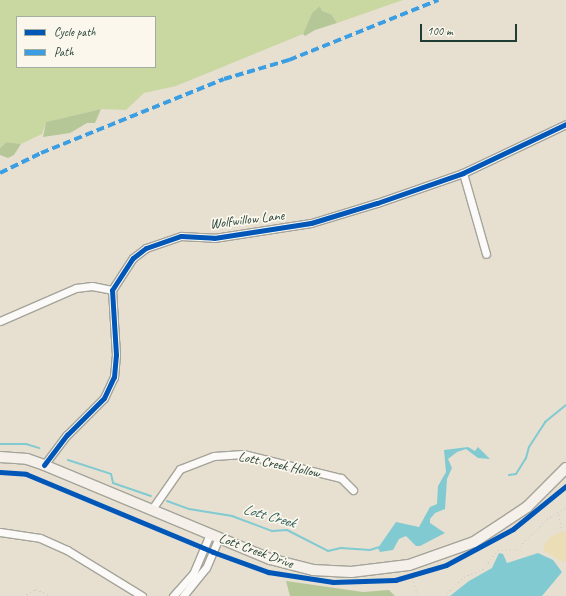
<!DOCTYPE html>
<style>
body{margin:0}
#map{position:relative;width:566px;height:596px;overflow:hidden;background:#e7e0d1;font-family:Caveat,sans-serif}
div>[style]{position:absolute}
.green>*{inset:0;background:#c9d7a0}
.forest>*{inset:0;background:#b5c797}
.sand>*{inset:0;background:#ebddb5}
.water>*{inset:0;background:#81cad1}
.stream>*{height:2px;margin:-1px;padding:0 1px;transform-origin:1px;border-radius:1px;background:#81cad1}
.path>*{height:1px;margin-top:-0.5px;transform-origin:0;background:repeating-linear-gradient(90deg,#cacbc7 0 1px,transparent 0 4px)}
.roads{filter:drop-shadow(1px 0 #a4a49a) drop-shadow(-1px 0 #a4a49a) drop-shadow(0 1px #a4a49a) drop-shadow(0 -1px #a4a49a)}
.street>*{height:7px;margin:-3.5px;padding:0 3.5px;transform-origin:3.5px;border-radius:3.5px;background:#fbfaf8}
.secondary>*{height:10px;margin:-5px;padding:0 5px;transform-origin:5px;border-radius:5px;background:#f5f1ea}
.quiet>*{height:4px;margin-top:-2px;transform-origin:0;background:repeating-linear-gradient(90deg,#3c9ee2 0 8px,transparent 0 12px)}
.cycleway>*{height:5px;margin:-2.5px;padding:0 2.5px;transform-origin:2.5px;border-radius:2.5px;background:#0057b8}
span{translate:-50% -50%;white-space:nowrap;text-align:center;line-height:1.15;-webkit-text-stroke:3.5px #fbf7ec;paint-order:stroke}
.street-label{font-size:14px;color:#1f3d34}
.water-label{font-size:15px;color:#2c5e5b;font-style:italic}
.legend{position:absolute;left:16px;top:16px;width:140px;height:52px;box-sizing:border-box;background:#fbf7ec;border:1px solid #a3ada2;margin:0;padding:5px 7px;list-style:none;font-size:12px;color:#1f3d34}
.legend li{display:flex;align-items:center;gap:8px;height:20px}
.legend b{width:20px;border:1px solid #a3ada2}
.scale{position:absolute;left:420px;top:24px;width:97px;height:18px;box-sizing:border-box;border:2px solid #1f3d34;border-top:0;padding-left:5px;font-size:12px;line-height:14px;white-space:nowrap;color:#1f3d34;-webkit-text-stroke:3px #fbf7ec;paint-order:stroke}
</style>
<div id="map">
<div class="green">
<i style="clip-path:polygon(evenodd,0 0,403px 0,337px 23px,331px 14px,322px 11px,320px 6px,312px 13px,303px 34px,176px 86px,144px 93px,126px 110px,101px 109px,46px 122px,42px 134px,21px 144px,7px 142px,0 148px,0 0,17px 17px,155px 17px,155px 67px,17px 67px,17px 17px)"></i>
</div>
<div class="forest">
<i style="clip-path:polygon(320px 6px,322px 11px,331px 14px,337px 23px,315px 30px,305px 36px,303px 34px,312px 13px)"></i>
<i style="clip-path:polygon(101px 109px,95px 123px,87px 123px,70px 133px,43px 137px,46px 122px)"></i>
<i style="clip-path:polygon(7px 142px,21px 144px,14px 155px,8px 158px,0 155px,0 148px)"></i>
<i style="clip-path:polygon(286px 581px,363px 592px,389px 590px,395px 596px,290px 596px)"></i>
</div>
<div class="sand">
<i style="clip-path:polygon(566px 531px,566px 561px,563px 562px,544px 551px,544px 545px,552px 536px)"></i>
</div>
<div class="water">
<i style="clip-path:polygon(468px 447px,475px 451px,478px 447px,490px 459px,478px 458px,466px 449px,457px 452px,448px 459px,452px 468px,447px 479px,445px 509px,435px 513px,430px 519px,430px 523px,445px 533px,420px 546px,416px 546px,406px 536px,399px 539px,393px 550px,380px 552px,378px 548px,396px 522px,419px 527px,430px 507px,437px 504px,438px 486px,446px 472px,444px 450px)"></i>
<i style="clip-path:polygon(499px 553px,503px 554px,507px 563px,538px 553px,553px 560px,562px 572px,542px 596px,450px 596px,469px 581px,492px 568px)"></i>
</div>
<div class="stream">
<i style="left:0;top:444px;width:26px"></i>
<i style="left:26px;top:444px;width:14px;rotate:17deg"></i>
<i style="left:68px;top:460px;width:45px;rotate:18deg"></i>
<i style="left:111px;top:474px;width:9px;rotate:77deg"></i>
<i style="left:113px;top:483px;width:40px;rotate:18.9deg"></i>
<i style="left:509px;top:475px;width:7px;rotate:-8deg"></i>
<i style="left:516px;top:474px;width:19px;rotate:-58deg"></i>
<i style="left:526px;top:458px;width:11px;rotate:-75deg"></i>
<i style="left:529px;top:447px;width:30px;rotate:-57deg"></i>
<i style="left:545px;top:422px;width:27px;rotate:-39deg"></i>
<i style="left:167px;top:501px;width:23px;rotate:20deg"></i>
<i style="left:189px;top:509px;width:44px;rotate:9.2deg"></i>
<i style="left:232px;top:516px;width:43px;rotate:20.6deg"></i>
<i style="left:272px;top:531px;width:15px;rotate:-4deg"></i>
<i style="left:287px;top:530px;width:46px;rotate:27.1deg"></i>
<i style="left:328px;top:551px;width:13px;rotate:-13deg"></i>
<i style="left:341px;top:548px;width:29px;rotate:4deg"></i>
<i style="left:370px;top:550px;width:10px;rotate:-17deg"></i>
</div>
<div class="path">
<i style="left:558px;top:511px;width:21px;rotate:79deg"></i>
<i style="left:411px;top:574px;width:23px;rotate:72deg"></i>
<i style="left:23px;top:596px;width:15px;rotate:-28deg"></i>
<i style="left:36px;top:589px;width:17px;rotate:25deg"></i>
<i style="left:114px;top:596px;width:8px;rotate:-50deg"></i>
<i style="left:444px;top:596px;width:28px;rotate:-44deg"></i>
<i style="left:464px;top:577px;width:21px;rotate:-23deg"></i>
<i style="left:483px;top:569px;width:24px;rotate:-52deg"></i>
<i style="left:498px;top:550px;width:19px;rotate:-3deg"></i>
<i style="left:517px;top:549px;width:42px;rotate:-45deg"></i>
<i style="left:547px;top:519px;width:22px;rotate:-32deg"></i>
</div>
<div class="roads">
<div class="street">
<i style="left:463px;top:173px;width:84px;rotate:74.1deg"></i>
<i style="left:0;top:321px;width:83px;rotate:-23.5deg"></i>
<i style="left:76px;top:288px;width:16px;rotate:-7deg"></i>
<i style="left:92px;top:286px;width:20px;rotate:11deg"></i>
<i style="left:44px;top:465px;width:38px;rotate:-53deg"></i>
<i style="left:67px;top:435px;width:52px;rotate:-45deg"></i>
<i style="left:104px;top:398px;width:23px;rotate:-65deg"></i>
<i style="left:114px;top:377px;width:22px;rotate:-85deg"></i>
<i style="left:116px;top:355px;width:65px;rotate:-93.5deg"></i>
<i style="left:112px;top:290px;width:38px;rotate:-57deg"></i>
<i style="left:133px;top:258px;width:16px;rotate:-38deg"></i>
<i style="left:146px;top:248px;width:37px;rotate:-19deg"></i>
<i style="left:181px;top:236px;width:33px;rotate:3deg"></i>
<i style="left:214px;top:238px;width:98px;rotate:-8.8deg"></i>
<i style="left:311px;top:223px;width:69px;rotate:-16.9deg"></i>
<i style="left:377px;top:203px;width:91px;rotate:-19.2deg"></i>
<i style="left:463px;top:173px;width:114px;rotate:-25.4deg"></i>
<i style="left:152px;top:509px;width:49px;rotate:-55deg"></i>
<i style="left:180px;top:469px;width:36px;rotate:-21deg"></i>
<i style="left:214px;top:456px;width:29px;rotate:-4deg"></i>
<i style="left:243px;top:454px;width:101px;rotate:13.8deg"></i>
<i style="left:341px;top:478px;width:17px;rotate:45deg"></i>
<i style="left:0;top:532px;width:40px;rotate:8.5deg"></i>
<i style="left:40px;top:538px;width:30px;rotate:24deg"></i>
<i style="left:67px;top:550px;width:88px;rotate:31.5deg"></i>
<i style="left:173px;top:596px;width:30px;rotate:-48deg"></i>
<i style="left:193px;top:574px;width:43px;rotate:-67deg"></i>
<i style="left:183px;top:596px;width:36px;rotate:-51deg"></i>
<i style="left:206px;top:568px;width:34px;rotate:-67deg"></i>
</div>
<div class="secondary">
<i style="left:0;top:457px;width:27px;rotate:4deg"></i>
<i style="left:27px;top:459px;width:18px;rotate:19deg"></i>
<i style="left:44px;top:465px;width:245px;rotate:22.6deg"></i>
<i style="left:270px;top:559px;width:44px;rotate:14.3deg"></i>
<i style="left:313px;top:570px;width:38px;rotate:3deg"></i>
<i style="left:351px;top:572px;width:58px;rotate:-6.9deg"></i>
<i style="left:409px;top:565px;width:69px;rotate:-19.5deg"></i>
<i style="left:474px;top:542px;width:64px;rotate:-33.4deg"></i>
<i style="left:527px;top:507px;width:55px;rotate:-45deg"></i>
</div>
</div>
<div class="quiet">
<i style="left:0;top:173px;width:46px;rotate:-26deg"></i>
<i style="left:41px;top:153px;width:197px;rotate:-22deg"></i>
<i style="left:224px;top:79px;width:68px;rotate:-16.3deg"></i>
<i style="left:289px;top:60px;width:161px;rotate:-21.9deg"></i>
</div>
<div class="cycleway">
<i style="left:44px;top:465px;width:38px;rotate:-53deg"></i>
<i style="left:67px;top:435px;width:52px;rotate:-45deg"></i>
<i style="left:104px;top:398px;width:23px;rotate:-65deg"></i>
<i style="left:114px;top:377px;width:22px;rotate:-85deg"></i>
<i style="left:116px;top:355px;width:65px;rotate:-93.5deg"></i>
<i style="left:112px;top:290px;width:38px;rotate:-57deg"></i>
<i style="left:133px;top:258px;width:16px;rotate:-38deg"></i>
<i style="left:146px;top:248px;width:37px;rotate:-19deg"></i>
<i style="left:181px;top:236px;width:33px;rotate:3deg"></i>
<i style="left:214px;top:238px;width:98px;rotate:-8.8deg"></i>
<i style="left:311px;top:223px;width:69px;rotate:-16.9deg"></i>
<i style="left:377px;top:203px;width:91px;rotate:-19.2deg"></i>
<i style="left:463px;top:173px;width:114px;rotate:-25.4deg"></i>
<i style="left:0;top:472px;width:26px;rotate:4deg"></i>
<i style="left:26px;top:474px;width:203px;rotate:22.6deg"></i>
<i style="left:213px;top:552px;width:59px;rotate:20deg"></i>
<i style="left:268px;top:572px;width:66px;rotate:8.7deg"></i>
<i style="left:333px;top:582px;width:62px;rotate:-1.8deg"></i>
<i style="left:395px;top:580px;width:53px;rotate:-16.4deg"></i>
<i style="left:446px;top:565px;width:76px;rotate:-28.2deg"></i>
<i style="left:513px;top:529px;width:68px;rotate:-39.1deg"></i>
</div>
<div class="street-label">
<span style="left:247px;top:220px;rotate:-7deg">Wolfwillow Lane</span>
<span style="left:279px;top:465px;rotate:12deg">Lott Creek Hollow</span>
<span style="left:256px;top:551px;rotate:20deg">Lott Creek Drive</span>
</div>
<div class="water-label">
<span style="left:269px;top:516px;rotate:16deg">Lott Creek</span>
</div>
<ul class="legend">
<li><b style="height:5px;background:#0057b8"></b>Cycle path</li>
<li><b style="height:5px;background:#3c9ee2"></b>Path</li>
</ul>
<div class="scale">100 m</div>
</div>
